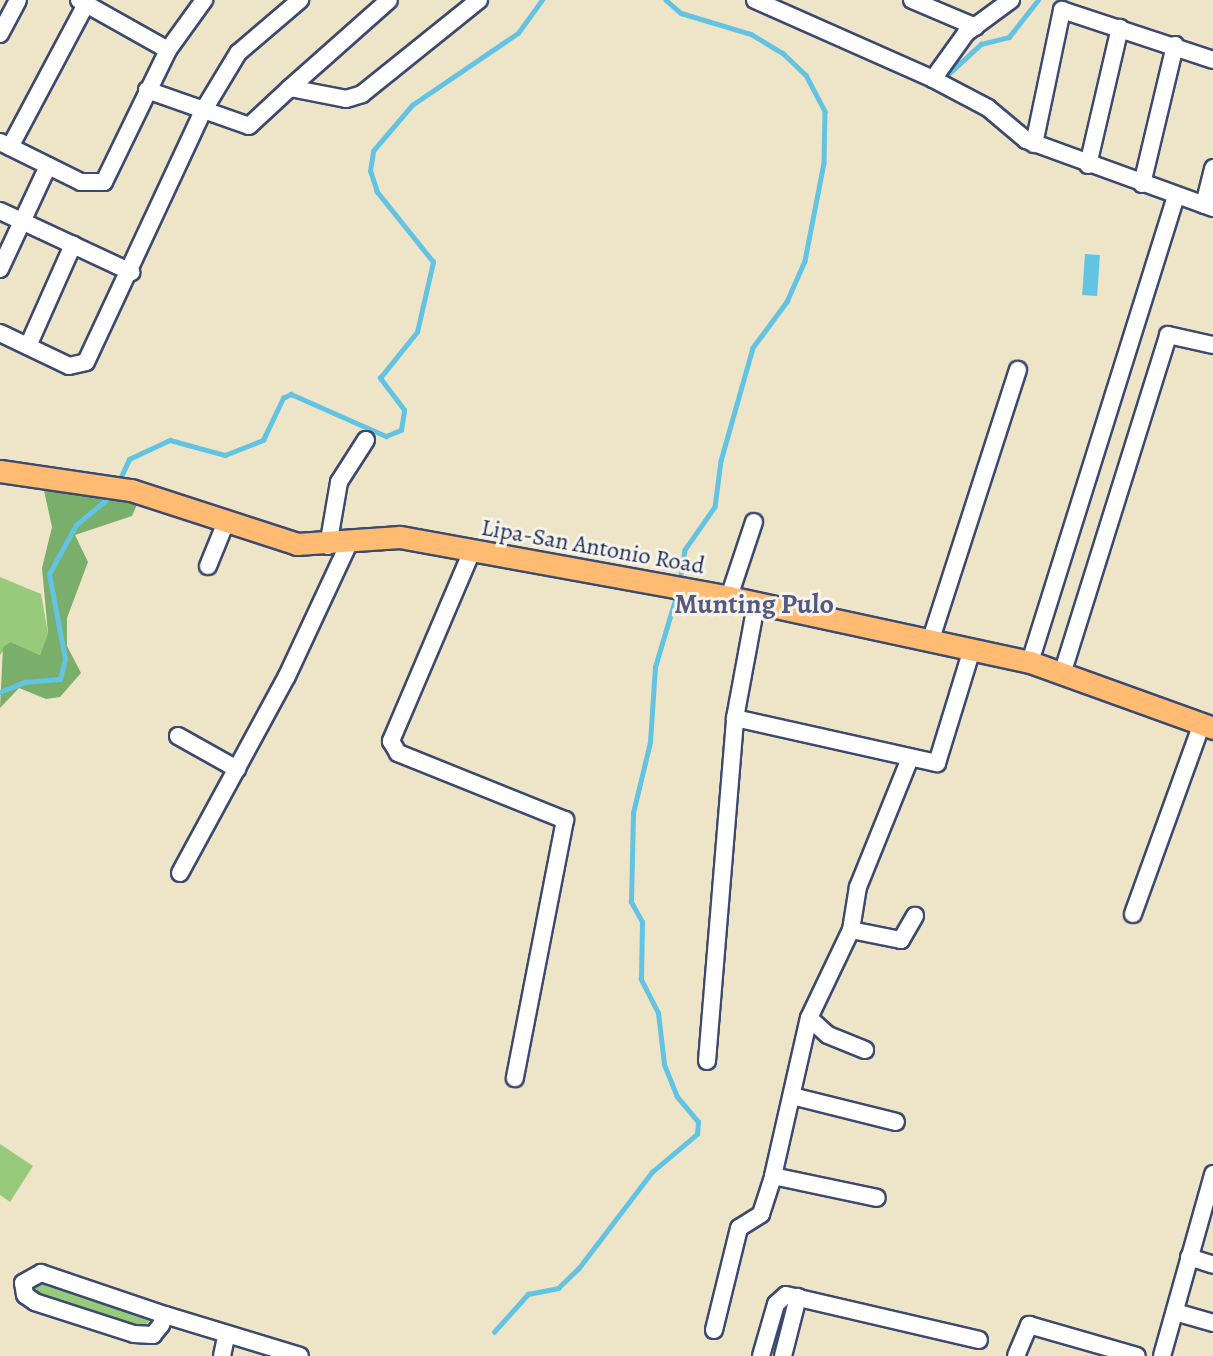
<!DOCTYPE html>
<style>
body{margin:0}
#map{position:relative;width:1213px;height:1356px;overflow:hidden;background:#eee5c8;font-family:Alegreya,serif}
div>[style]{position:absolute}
.green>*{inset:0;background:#97ca7b}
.forest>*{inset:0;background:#79ae6b}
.water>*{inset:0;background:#63c3e2;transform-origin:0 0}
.stream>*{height:4.5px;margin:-2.25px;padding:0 2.25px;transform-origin:2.25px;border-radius:2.25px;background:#63c3e2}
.roads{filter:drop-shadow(2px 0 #3b4a6e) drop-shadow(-2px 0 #3b4a6e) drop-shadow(0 2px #3b4a6e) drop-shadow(0 -2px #3b4a6e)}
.minor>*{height:16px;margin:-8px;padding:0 8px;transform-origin:8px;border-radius:8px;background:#fff}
.major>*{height:21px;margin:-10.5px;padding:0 10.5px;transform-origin:10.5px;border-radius:10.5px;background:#ffbb71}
span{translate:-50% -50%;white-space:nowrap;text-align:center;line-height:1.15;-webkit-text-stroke:6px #f7f3e8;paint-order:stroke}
.street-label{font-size:24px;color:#1b2f5e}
.quarter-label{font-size:28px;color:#535986;font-weight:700}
</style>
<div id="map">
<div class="green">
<i style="clip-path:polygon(0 577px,41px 594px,48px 633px,40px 655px,11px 642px,0 655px)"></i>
<i style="clip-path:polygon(0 1144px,33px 1166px,10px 1202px,0 1195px)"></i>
<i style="clip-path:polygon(40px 1280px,148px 1316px,149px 1322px,140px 1328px,41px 1296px,33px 1287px)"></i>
</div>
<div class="forest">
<i style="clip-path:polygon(43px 486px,139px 500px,132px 516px,75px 535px,88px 562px,67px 618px,67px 646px,81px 673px,60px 697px,46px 699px,19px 688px,0 708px,3px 647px,11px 642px,40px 655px,48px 633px,42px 568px,52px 527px)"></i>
</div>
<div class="water">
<i style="left:1085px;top:254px;width:15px;height:41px;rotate:4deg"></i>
</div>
<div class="stream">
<i style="left:666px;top:0;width:20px;rotate:41deg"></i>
<i style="left:681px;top:13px;width:73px;rotate:16.7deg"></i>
<i style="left:751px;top:34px;width:37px;rotate:31deg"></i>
<i style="left:783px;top:53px;width:32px;rotate:44deg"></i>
<i style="left:806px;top:75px;width:41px;rotate:62.2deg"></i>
<i style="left:825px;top:111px;width:52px;rotate:91.1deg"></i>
<i style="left:824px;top:163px;width:100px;rotate:101deg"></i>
<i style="left:805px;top:261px;width:45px;rotate:113.7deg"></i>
<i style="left:787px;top:302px;width:57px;rotate:126.5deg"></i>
<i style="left:753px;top:348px;width:117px;rotate:105.8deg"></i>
<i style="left:721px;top:461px;width:46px;rotate:97.4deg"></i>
<i style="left:715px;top:507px;width:52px;rotate:124.9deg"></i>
<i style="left:685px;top:550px;width:32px;rotate:99deg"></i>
<i style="left:943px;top:79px;width:52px;rotate:-42.6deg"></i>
<i style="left:981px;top:44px;width:29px;rotate:-14deg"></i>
<i style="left:1009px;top:37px;width:47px;rotate:-51.9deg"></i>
<i style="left:118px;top:483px;width:26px;rotate:-65deg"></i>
<i style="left:129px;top:459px;width:45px;rotate:-24.9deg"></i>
<i style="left:170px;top:440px;width:57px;rotate:15.3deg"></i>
<i style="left:225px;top:455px;width:41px;rotate:-21.5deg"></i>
<i style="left:263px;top:440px;width:47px;rotate:-64.5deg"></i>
<i style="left:283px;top:398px;width:9px;rotate:-27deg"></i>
<i style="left:291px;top:394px;width:104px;rotate:23.9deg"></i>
<i style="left:386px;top:436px;width:16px;rotate:-22deg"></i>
<i style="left:401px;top:430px;width:20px;rotate:-81deg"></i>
<i style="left:404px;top:410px;width:40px;rotate:-127deg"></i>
<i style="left:380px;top:378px;width:59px;rotate:-51.2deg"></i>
<i style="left:417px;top:332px;width:72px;rotate:-77.1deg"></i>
<i style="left:433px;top:262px;width:90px;rotate:-128.7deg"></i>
<i style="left:377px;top:192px;width:22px;rotate:-108deg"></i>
<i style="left:370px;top:171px;width:20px;rotate:-81deg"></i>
<i style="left:373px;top:151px;width:60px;rotate:-49.7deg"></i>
<i style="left:412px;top:105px;width:128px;rotate:-34.2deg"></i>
<i style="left:518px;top:33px;width:41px;rotate:-54deg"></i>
<i style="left:0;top:692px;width:27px;rotate:-22deg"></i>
<i style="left:25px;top:682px;width:35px;rotate:-5deg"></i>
<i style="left:60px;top:679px;width:21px;rotate:-76deg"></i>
<i style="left:65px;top:659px;width:86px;rotate:-100.7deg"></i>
<i style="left:49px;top:574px;width:56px;rotate:-61.1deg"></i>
<i style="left:76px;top:525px;width:48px;rotate:-40deg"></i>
<i style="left:494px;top:1332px;width:51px;rotate:-48.2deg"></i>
<i style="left:528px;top:1294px;width:31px;rotate:-11deg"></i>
<i style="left:558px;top:1288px;width:28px;rotate:-44deg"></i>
<i style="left:578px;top:1269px;width:122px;rotate:-52.7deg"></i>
<i style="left:652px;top:1172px;width:59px;rotate:-40.2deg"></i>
<i style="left:697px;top:1134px;width:12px;rotate:-85deg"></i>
<i style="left:698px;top:1122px;width:33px;rotate:-130deg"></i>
<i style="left:677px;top:1097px;width:35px;rotate:-112deg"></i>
<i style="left:664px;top:1064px;width:51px;rotate:-96.7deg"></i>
<i style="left:658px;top:1013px;width:38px;rotate:-117deg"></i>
<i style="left:641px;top:979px;width:57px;rotate:-89deg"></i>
<i style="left:642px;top:922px;width:23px;rotate:-119deg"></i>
<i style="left:631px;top:902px;width:89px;rotate:-88.7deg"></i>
<i style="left:633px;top:813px;width:73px;rotate:-76.5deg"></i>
<i style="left:650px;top:742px;width:75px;rotate:-86.2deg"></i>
<i style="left:655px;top:667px;width:77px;rotate:-73.4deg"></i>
</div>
<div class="roads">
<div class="minor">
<i style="left:79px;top:0;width:102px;rotate:29.3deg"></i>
<i style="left:755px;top:0;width:195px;rotate:23.9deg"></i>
<i style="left:933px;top:79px;width:62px;rotate:27.8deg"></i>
<i style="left:988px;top:108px;width:50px;rotate:40.1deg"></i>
<i style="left:1026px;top:140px;width:199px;rotate:20deg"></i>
<i style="left:912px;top:0;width:69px;rotate:22.9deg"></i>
<i style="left:0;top:34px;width:38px;rotate:-62deg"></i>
<i style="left:933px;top:79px;width:57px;rotate:-54.3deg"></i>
<i style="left:966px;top:33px;width:56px;rotate:-36.3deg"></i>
<i style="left:290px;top:88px;width:132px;rotate:-41.6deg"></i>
<i style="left:147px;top:90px;width:108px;rotate:19.4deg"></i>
<i style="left:249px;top:126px;width:56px;rotate:-42.8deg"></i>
<i style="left:290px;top:88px;width:57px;rotate:11.1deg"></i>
<i style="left:346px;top:99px;width:17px;rotate:-17deg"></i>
<i style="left:362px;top:94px;width:150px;rotate:-38.8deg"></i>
<i style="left:0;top:142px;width:90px;rotate:26.3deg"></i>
<i style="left:81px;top:182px;width:23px"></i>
<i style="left:104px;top:182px;width:147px;rotate:-64.1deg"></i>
<i style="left:168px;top:50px;width:62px;rotate:-54.2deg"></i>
<i style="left:1034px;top:144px;width:137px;rotate:-78.2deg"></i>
<i style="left:1062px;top:10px;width:159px;rotate:18.3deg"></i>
<i style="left:10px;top:147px;width:162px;rotate:-62deg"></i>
<i style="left:1088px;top:165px;width:141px;rotate:-76.9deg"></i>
<i style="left:1142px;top:184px;width:143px;rotate:-76.6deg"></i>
<i style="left:1204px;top:205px;width:38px;rotate:-76deg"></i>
<i style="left:0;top:211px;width:145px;rotate:25deg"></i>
<i style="left:0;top:269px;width:114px;rotate:-65deg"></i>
<i style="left:0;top:333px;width:76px;rotate:25.6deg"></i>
<i style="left:69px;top:366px;width:17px;rotate:-13deg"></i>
<i style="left:86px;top:362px;width:277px;rotate:-65deg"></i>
<i style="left:203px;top:111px;width:68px;rotate:-58.9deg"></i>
<i style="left:238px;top:53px;width:82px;rotate:-40.5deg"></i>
<i style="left:28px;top:346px;width:111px;rotate:-66deg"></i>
<i style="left:328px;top:546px;width:65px;rotate:-80.2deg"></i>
<i style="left:339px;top:482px;width:50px;rotate:-57.3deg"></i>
<i style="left:472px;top:551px;width:207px;rotate:113.1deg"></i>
<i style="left:391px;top:741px;width:14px;rotate:60deg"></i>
<i style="left:398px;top:753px;width:180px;rotate:21.9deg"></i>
<i style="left:565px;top:820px;width:263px;rotate:101deg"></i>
<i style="left:208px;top:566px;width:48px;rotate:-67.8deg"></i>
<i style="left:729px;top:597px;width:79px;rotate:-71.6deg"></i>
<i style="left:930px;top:642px;width:286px;rotate:-72.1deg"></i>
<i style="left:1030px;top:662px;width:489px;rotate:-72.6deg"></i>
<i style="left:1063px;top:671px;width:352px;rotate:-72.6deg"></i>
<i style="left:1168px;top:335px;width:46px;rotate:12.5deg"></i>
<i style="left:735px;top:718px;width:207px;rotate:12.6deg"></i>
<i style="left:937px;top:763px;width:119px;rotate:-72.9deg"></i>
<i style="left:178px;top:736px;width:68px;rotate:29.2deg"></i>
<i style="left:180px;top:873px;width:224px;rotate:-61.5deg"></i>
<i style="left:287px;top:676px;width:147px;rotate:-65deg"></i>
<i style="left:1133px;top:914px;width:203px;rotate:-70.1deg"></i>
<i style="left:851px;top:930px;width:51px;rotate:11.3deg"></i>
<i style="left:901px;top:940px;width:28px;rotate:-60deg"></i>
<i style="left:809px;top:1018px;width:25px;rotate:42deg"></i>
<i style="left:828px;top:1035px;width:40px;rotate:22deg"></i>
<i style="left:707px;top:1061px;width:344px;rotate:-85.3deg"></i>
<i style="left:735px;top:718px;width:115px;rotate:-79.5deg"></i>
<i style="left:792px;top:1096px;width:107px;rotate:14deg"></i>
<i style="left:773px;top:1176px;width:106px;rotate:11.9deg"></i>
<i style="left:1189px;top:1257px;width:25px;rotate:18deg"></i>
<i style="left:41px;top:1273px;width:131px;rotate:18.7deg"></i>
<i style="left:165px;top:1315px;width:11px;rotate:112deg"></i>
<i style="left:161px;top:1325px;width:13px;rotate:129deg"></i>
<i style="left:153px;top:1335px;width:19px;rotate:-177deg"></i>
<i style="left:134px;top:1334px;width:104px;rotate:-162.1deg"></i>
<i style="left:35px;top:1302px;width:12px;rotate:-145deg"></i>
<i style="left:25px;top:1295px;width:12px;rotate:-99deg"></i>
<i style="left:23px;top:1283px;width:21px;rotate:-29deg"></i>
<i style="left:1175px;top:1312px;width:40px;rotate:16deg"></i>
<i style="left:165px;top:1315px;width:141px;rotate:16.9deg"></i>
<i style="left:714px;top:1330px;width:105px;rotate:-76.2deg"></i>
<i style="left:739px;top:1228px;width:26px;rotate:-32deg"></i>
<i style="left:761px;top:1214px;width:40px;rotate:-72deg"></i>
<i style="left:773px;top:1176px;width:162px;rotate:-77.2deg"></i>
<i style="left:809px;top:1018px;width:98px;rotate:-64.5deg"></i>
<i style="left:851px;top:930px;width:44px;rotate:-80.8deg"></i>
<i style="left:858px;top:887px;width:139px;rotate:-68deg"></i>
<i style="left:222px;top:1356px;width:19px;rotate:-78deg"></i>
<i style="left:761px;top:1356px;width:54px;rotate:-73.9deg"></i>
<i style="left:776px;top:1304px;width:13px;rotate:-42deg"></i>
<i style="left:786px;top:1295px;width:198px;rotate:13.1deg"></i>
<i style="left:783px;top:1356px;width:61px;rotate:-75.7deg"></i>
<i style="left:1016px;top:1356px;width:34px;rotate:-67deg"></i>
<i style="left:1029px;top:1325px;width:112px;rotate:16deg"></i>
<i style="left:1162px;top:1356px;width:189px;rotate:-74.3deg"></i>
</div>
<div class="major">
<i style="left:0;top:471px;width:132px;rotate:8.3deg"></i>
<i style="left:131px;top:490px;width:175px;rotate:18deg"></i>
<i style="left:297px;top:544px;width:103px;rotate:-3.9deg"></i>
<i style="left:400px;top:537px;width:334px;rotate:10.3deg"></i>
<i style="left:729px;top:597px;width:308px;rotate:12.2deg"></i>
<i style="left:1030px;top:662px;width:195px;rotate:19.8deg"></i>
</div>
</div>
<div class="street-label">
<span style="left:593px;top:547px;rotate:10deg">Lipa-San Antonio Road</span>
</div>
<div class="quarter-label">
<span style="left:754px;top:604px">Munting Pulo</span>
</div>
</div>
